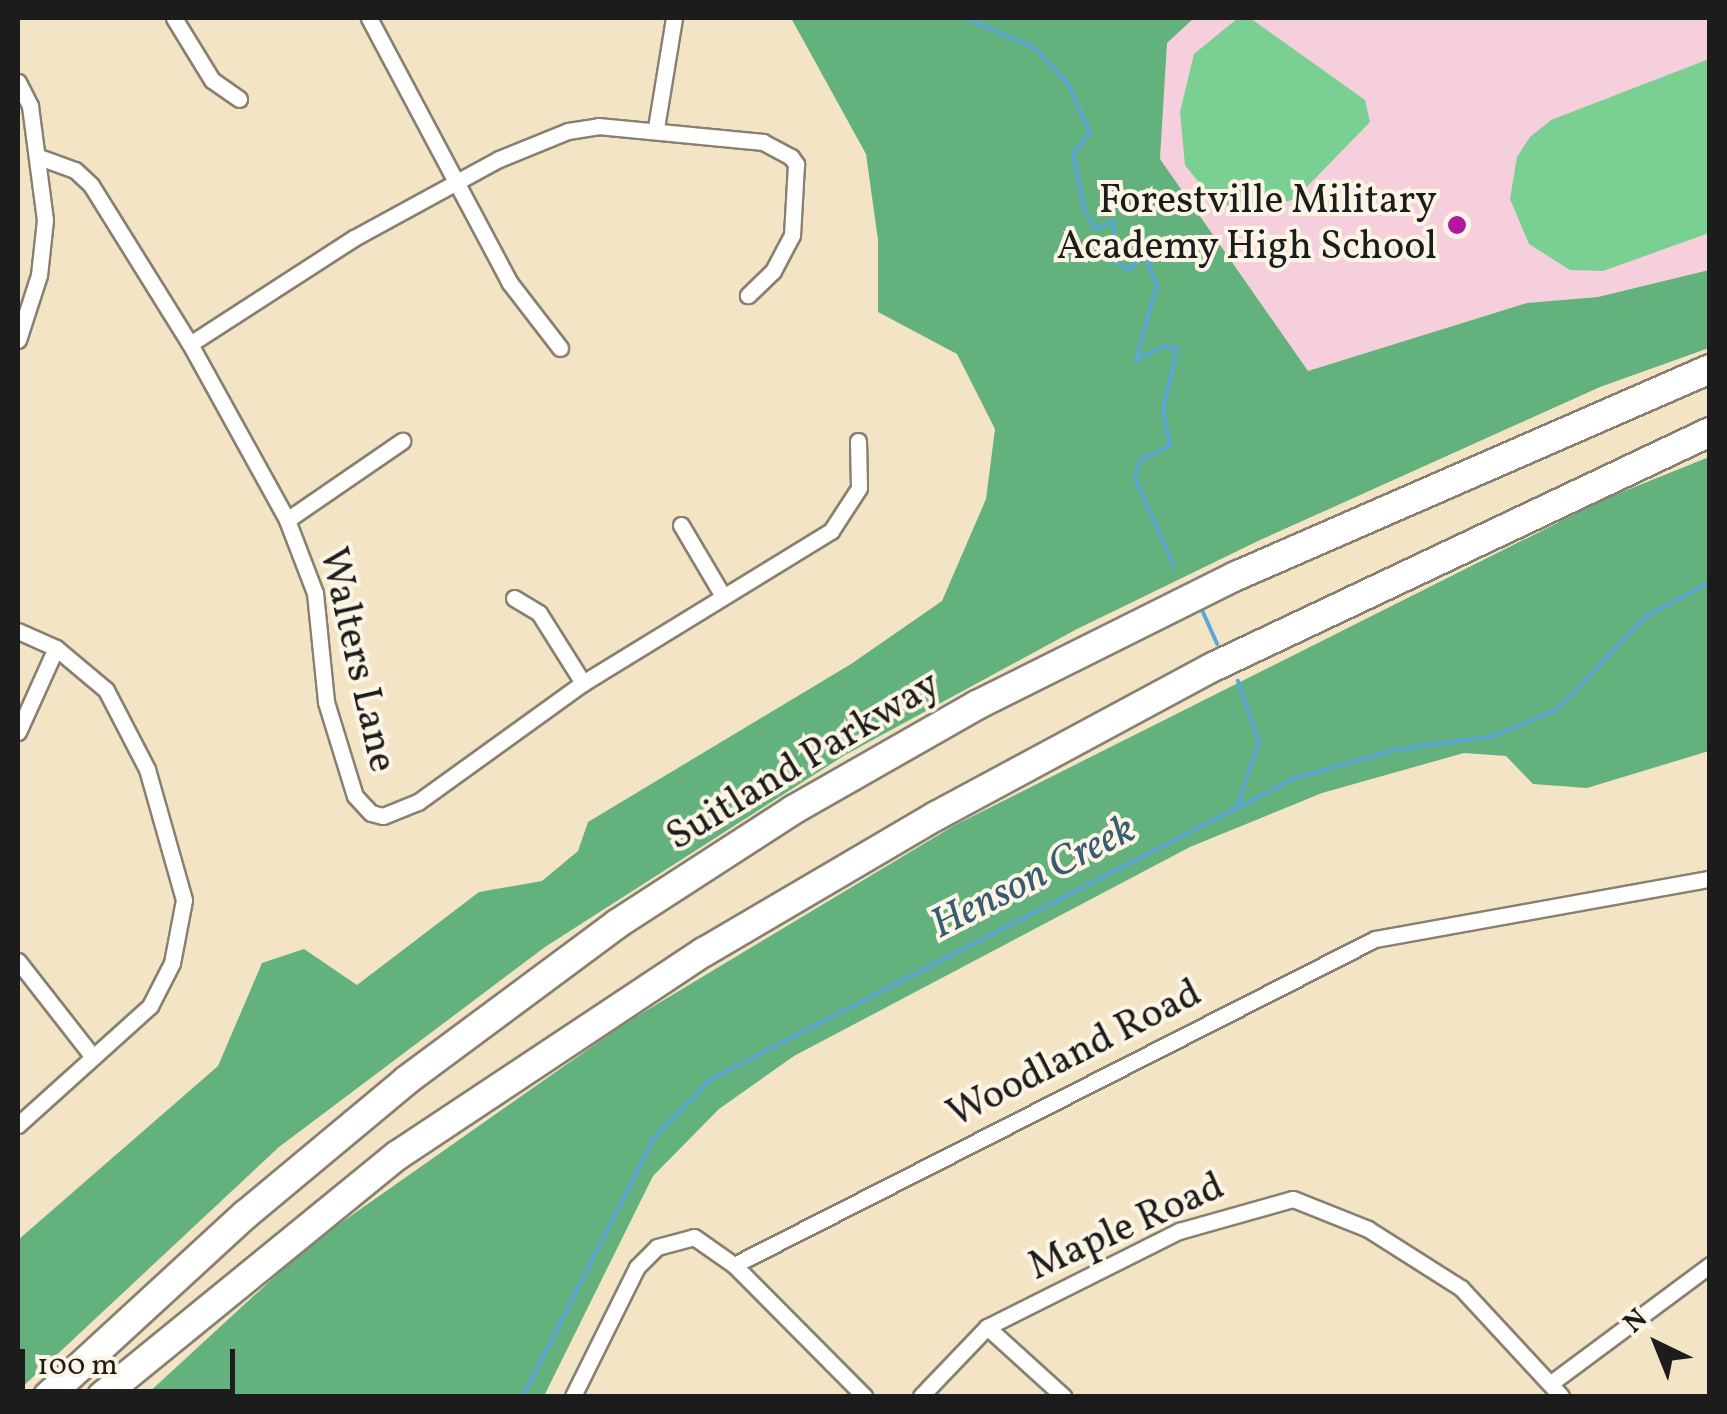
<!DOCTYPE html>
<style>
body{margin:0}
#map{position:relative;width:1727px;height:1414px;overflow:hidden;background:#f3e4c6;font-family:Vollkorn,serif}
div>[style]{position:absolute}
.built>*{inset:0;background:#f5cfdb}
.green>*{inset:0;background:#7acf93}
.forest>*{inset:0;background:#63b27d}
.stream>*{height:4px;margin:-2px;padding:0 2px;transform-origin:2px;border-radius:2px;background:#5ca8d5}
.roads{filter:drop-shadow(2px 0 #888071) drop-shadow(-2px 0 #888071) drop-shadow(0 2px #888071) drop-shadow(0 -2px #888071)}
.street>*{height:15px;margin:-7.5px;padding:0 7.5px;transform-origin:7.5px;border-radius:7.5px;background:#fff}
.highway>*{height:28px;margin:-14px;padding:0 14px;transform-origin:14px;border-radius:14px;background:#fff}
.dots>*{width:28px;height:28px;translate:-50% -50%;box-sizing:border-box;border:5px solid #fcf5e5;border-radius:50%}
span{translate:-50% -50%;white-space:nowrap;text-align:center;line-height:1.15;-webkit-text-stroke:8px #fcf5e5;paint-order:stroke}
.poi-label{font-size:40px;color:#1c1c1c}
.right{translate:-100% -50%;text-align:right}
.street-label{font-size:40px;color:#1c1c1c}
.water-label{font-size:42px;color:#395b6f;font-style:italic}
.frame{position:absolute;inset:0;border:20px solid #1c1c1c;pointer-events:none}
.north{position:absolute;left:1607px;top:1294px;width:100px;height:100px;-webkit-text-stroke:8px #fcf5e5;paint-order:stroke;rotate:317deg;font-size:28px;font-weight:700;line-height:40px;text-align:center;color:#1c1c1c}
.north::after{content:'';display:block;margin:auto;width:35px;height:45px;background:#1c1c1c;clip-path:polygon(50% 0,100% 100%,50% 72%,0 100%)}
.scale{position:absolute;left:20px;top:1349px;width:215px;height:45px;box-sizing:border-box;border:5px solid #1c1c1c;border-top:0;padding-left:12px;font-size:30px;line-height:35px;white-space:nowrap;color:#1c1c1c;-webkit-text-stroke:8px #fcf5e5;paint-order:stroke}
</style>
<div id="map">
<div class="built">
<i style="clip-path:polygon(1194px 18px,1709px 18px,1709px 270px,1598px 297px,1527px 303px,1308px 371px,1160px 159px,1167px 43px)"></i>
</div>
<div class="green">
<i style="clip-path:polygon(1238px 18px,1250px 18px,1365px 100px,1370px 122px,1295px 199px,1247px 213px,1212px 199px,1185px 165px,1180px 112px,1194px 54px)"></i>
<i style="clip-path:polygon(1709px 59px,1709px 233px,1603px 271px,1570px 270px,1529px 244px,1510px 199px,1517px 157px,1530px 137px,1551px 120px)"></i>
</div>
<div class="forest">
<i style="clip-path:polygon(791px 18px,1194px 18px,1167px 43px,1160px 159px,1308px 371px,1527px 303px,1598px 297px,1709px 270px,1709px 348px,1600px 387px,1258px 541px,1077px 629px,845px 755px,545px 947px,279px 1147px,18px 1391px,18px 1240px,218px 1066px,262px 963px,304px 949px,357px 985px,479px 892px,542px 881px,578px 851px,588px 822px,851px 664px,942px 601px,986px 499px,995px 429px,957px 354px,878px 312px,878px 240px,866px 154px)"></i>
<i style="clip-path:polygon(1709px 457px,1709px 751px,1587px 788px,1533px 784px,1506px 756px,1464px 753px,1322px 793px,1190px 847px,794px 1056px,719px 1109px,653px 1176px,544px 1396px,145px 1396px,308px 1246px,624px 1024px,955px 825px,1607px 498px)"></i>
</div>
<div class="stream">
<i style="left:966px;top:18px;width:77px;rotate:23.9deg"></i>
<i style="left:1036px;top:49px;width:47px;rotate:47.6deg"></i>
<i style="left:1068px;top:84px;width:54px;rotate:65.8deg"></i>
<i style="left:1090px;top:133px;width:27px;rotate:129deg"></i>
<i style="left:1073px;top:154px;width:59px;rotate:78.3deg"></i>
<i style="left:1085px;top:212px;width:20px;rotate:57deg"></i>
<i style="left:1096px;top:229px;width:20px;rotate:-24deg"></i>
<i style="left:1114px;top:221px;width:40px;rotate:90deg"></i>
<i style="left:1114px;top:261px;width:17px;rotate:31deg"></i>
<i style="left:1129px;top:270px;width:21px;rotate:-45deg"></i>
<i style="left:1144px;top:255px;width:33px;rotate:67deg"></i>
<i style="left:1157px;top:285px;width:78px;rotate:105.6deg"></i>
<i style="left:1136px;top:360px;width:32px;rotate:-26deg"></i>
<i style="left:1165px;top:346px;width:12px;rotate:14deg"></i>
<i style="left:1177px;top:349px;width:63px;rotate:102.9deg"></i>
<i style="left:1163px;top:410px;width:37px;rotate:79deg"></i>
<i style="left:1170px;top:446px;width:33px;rotate:155deg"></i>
<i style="left:1140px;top:460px;width:19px;rotate:106deg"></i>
<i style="left:1135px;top:478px;width:96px;rotate:66.1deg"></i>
<i style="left:1202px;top:610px;width:37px;rotate:66deg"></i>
<i style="left:1237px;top:806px;width:68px;rotate:-71deg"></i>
<i style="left:1259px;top:742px;width:65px;rotate:-109deg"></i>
<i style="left:523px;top:1396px;width:289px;rotate:-63.1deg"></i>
<i style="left:654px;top:1138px;width:82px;rotate:-46deg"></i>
<i style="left:711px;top:1079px;width:657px;rotate:-27.27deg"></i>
<i style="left:1295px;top:778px;width:103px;rotate:-15.8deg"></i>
<i style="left:1394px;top:750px;width:101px;rotate:-8deg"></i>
<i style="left:1494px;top:736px;width:69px;rotate:-22.9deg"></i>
<i style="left:1558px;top:709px;width:127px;rotate:-46.6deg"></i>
<i style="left:1645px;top:617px;width:74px;rotate:-28.3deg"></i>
</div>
<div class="roads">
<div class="street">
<i style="left:174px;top:18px;width:73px;rotate:58.5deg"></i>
<i style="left:212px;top:80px;width:33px;rotate:35deg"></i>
<i style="left:369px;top:18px;width:300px;rotate:62deg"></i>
<i style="left:510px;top:283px;width:82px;rotate:52.4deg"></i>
<i style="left:18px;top:82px;width:27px;rotate:63deg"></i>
<i style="left:30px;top:106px;width:115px;rotate:82.5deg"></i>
<i style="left:45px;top:220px;width:55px;rotate:96.2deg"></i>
<i style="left:39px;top:275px;width:68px;rotate:107.9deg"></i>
<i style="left:656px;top:128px;width:111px;rotate:-80.7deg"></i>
<i style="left:39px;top:157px;width:38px;rotate:20deg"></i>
<i style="left:75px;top:170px;width:22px;rotate:43deg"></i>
<i style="left:91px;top:185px;width:187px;rotate:58.1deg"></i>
<i style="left:190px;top:344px;width:201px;rotate:61.1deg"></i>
<i style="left:287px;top:520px;width:78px;rotate:69deg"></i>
<i style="left:315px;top:593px;width:110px;rotate:84.2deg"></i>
<i style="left:326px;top:702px;width:98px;rotate:72.9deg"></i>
<i style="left:355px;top:796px;width:23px;rotate:47deg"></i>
<i style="left:371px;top:813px;width:12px;rotate:14deg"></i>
<i style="left:383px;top:816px;width:38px;rotate:-22deg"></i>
<i style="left:418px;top:802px;width:203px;rotate:-35.8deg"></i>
<i style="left:583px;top:683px;width:291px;rotate:-31.5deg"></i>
<i style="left:831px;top:531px;width:51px;rotate:-56.9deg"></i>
<i style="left:859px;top:488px;width:47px;rotate:-91.2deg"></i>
<i style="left:190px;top:344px;width:195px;rotate:-32.9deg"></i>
<i style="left:354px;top:238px;width:165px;rotate:-28.6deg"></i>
<i style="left:499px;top:159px;width:74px;rotate:-22.1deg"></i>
<i style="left:568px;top:131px;width:30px;rotate:-9deg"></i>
<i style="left:598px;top:126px;width:166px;rotate:5.5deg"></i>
<i style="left:763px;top:142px;width:32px;rotate:28deg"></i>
<i style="left:791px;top:157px;width:9px;rotate:54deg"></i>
<i style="left:796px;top:164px;width:71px;rotate:93.2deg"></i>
<i style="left:792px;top:235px;width:41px;rotate:117.8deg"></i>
<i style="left:773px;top:271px;width:35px;rotate:136deg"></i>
<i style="left:287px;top:520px;width:140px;rotate:-34.5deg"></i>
<i style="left:681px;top:525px;width:82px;rotate:59.4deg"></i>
<i style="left:514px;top:598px;width:29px;rotate:31deg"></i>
<i style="left:539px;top:613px;width:83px;rotate:57.8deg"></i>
<i style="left:18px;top:631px;width:42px;rotate:24.1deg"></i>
<i style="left:56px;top:648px;width:65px;rotate:40deg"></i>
<i style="left:106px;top:690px;width:89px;rotate:62.6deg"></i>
<i style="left:147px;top:769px;width:136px;rotate:74.2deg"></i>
<i style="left:184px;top:900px;width:64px;rotate:100.8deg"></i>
<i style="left:172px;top:963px;width:48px;rotate:117.1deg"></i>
<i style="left:150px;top:1006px;width:178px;rotate:138deg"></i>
<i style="left:18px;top:732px;width:92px;rotate:-65.7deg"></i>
<i style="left:18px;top:961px;width:122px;rotate:52deg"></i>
<i style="left:734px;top:1265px;width:719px;rotate:-26.96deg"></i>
<i style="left:1375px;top:939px;width:340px;rotate:-10.2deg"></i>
<i style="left:987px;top:1327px;width:103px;rotate:42.2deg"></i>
<i style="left:1551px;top:1383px;width:198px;rotate:-36.6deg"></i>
<i style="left:573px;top:1396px;width:144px;rotate:-63.6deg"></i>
<i style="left:637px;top:1267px;width:28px;rotate:-45deg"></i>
<i style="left:657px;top:1247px;width:38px;rotate:-15deg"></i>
<i style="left:694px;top:1237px;width:49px;rotate:35deg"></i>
<i style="left:734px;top:1265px;width:185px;rotate:45.2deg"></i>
<i style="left:921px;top:1396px;width:95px;rotate:-46.3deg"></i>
<i style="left:987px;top:1327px;width:215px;rotate:-26.6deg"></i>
<i style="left:1179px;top:1231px;width:118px;rotate:-15.7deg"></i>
<i style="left:1293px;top:1199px;width:81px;rotate:21.8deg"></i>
<i style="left:1368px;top:1229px;width:110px;rotate:32.4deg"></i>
<i style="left:1461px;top:1288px;width:147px;rotate:47.2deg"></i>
</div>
<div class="highway">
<i style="left:48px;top:1396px;width:268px;rotate:-42.6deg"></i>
<i style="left:245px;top:1215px;width:211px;rotate:-39.8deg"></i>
<i style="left:407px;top:1080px;width:262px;rotate:-36.6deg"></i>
<i style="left:617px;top:924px;width:210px;rotate:-32.9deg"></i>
<i style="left:793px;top:810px;width:212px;rotate:-29.7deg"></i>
<i style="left:977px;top:705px;width:289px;rotate:-26.5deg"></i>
<i style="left:1236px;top:576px;width:517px;rotate:-23.59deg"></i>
<i style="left:102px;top:1396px;width:382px;rotate:-39.2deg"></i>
<i style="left:398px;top:1155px;width:367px;rotate:-33.6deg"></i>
<i style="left:704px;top:952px;width:269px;rotate:-30.4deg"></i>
<i style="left:936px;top:816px;width:315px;rotate:-28.3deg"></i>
<i style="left:1213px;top:667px;width:550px;rotate:-25.31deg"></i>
</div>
</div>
<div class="dots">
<i style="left:1457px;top:225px;background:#b5179e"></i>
</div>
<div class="poi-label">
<span class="right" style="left:1437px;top:225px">Forestville Military<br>Academy High School</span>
</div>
<div class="street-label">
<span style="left:356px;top:660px;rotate:77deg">Walters Lane</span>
<span style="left:804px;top:762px;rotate:-31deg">Suitland Parkway</span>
<span style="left:1075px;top:1055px;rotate:-27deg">Woodland Road</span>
<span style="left:1127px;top:1228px;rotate:-24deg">Maple Road</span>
</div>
<div class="water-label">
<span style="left:1034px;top:879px;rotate:-27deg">Henson Creek</span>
</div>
<div class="frame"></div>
<div class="north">N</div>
<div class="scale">100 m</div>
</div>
